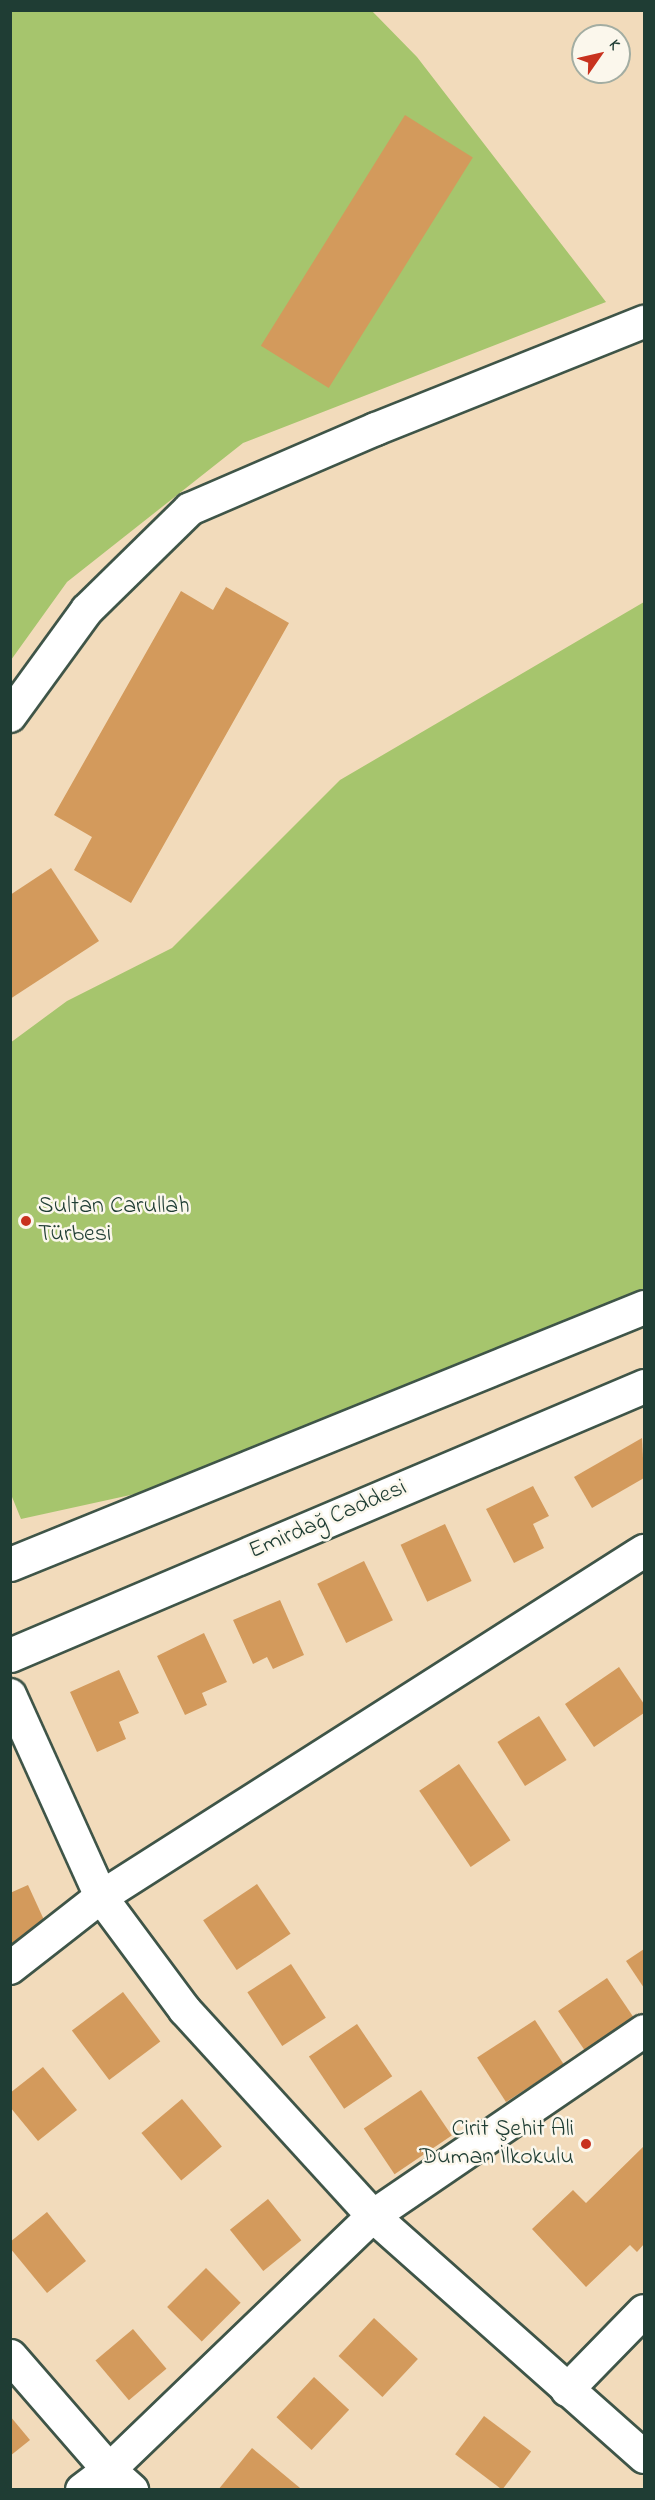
<!DOCTYPE html>
<meta charset="utf-8">
<style>
body{margin:0}
#map{position:relative;width:655px;height:2500px;overflow:hidden;background:#f2dbbb;font-family:"Indie Flower",sans-serif}
div>[style]{position:absolute}
.green>*{inset:0;background:#a6c56d}
.building>*{inset:0;background:#d39a5c;transform-origin:0 0}
.roads{filter:drop-shadow(2px 0 #3f5548) drop-shadow(-2px 0 #3f5548) drop-shadow(0 2px #3f5548) drop-shadow(0 -2px #3f5548)}
.minor>*{height:32px;margin:-16px;padding:0 16px;transform-origin:16px;border-radius:16px;background:#fff}
.tertiary>*{height:33px;margin:-16.5px;padding:0 16.5px;transform-origin:16.5px;border-radius:16.5px;background:#fff}
.secondary>*{height:33px;margin:-16.5px;padding:0 16.5px;transform-origin:16.5px;border-radius:16.5px;background:#fff}
.dots>*{width:16px;height:16px;translate:-50% -50%;box-sizing:border-box;border:3px solid #fbf7ec;border-radius:50%}
span{translate:-50% -50%;white-space:nowrap;text-align:center;line-height:1.15;-webkit-text-stroke:5px #fbf7ec;paint-order:stroke}
.poi-label{font-size:24px;color:#1f3d34}
.left{translate:0 -50%;text-align:left}
.right{translate:-100% -50%;text-align:right}
.street-label{font-size:24px;color:#1f3d34}
.frame{position:absolute;inset:0;border:12px solid #1f3d34;pointer-events:none}
.north{position:absolute;left:571px;top:24px;width:60px;height:60px;box-sizing:border-box;background:#fbf7ec;border:2px solid #a3ada2;border-radius:50%;rotate:56deg;font-size:16px;font-weight:700;line-height:24px;text-align:center;color:#1f3d34}
.north::after{content:'';display:block;margin:auto;width:21px;height:27px;background:#c8321e;clip-path:polygon(50% 0,100% 100%,50% 72%,0 100%)}
</style>
<div id="map">
<div class="green">
<i style="clip-path:polygon(11px 11px,372px 11px,417px 57px,606px 302px,243px 443px,67px 582px,11px 660px)"></i>
<i style="clip-path:polygon(644px 602px,644px 1311px,249px 1469px,21px 1519px,10px 1492px,10px 1043px,67px 1001px,172px 948px,340px 780px)"></i>
</div>
<div class="building">
<i style="left:405px;top:115px;width:80px;height:272px;rotate:32deg"></i>
<i style="clip-path:polygon(226px 587px,289px 623px,131px 903px,74px 870px,92px 837px,54px 815px,181px 591px,213px 610px)"></i>
<i style="clip-path:polygon(51px 868px,99px 941px,10px 999px,10px 895px)"></i>
<i style="clip-path:polygon(642px 1438px,644px 1478px,592px 1508px,574px 1477px)"></i>
<i style="clip-path:polygon(533px 1486px,549px 1516px,533px 1524px,544px 1548px,514px 1563px,486px 1509px)"></i>
<i style="left:445px;top:1524px;width:63px;height:49px;rotate:65deg"></i>
<i style="left:364px;top:1561px;width:66px;height:52px;rotate:64deg"></i>
<i style="clip-path:polygon(280px 1600px,304px 1655px,273px 1669px,267px 1657px,253px 1664px,233px 1620px)"></i>
<i style="clip-path:polygon(204px 1633px,227px 1682px,202px 1693px,207px 1705px,185px 1715px,157px 1656px)"></i>
<i style="clip-path:polygon(619px 1667px,644px 1704px,644px 1713px,594px 1747px,565px 1704px)"></i>
<i style="clip-path:polygon(119px 1670px,139px 1713px,119px 1722px,126px 1739px,97px 1752px,70px 1692px)"></i>
<i style="left:539px;top:1716px;width:52px;height:49px;rotate:58deg"></i>
<i style="left:459px;top:1764px;width:92px;height:48px;rotate:56deg"></i>
<i style="left:257px;top:1884px;width:60px;height:65px;rotate:56deg"></i>
<i style="clip-path:polygon(28px 1885px,50px 1933px,10px 1951px,10px 1893px)"></i>
<i style="clip-path:polygon(644px 1949px,644px 1988px,626px 1961px)"></i>
<i style="left:291px;top:1964px;width:64px;height:52px;rotate:57deg"></i>
<i style="left:607px;top:1978px;width:52px;height:59px;rotate:56deg"></i>
<i style="left:123px;top:1992px;width:62px;height:64px;rotate:53deg"></i>
<i style="left:535px;top:2020px;width:53px;height:69px;rotate:57deg"></i>
<i style="left:357px;top:2024px;width:63px;height:58px;rotate:56deg"></i>
<i style="clip-path:polygon(43px 2067px,77px 2110px,38px 2141px,10px 2107px,10px 2093px)"></i>
<i style="left:421px;top:2090px;width:55px;height:69px;rotate:56deg"></i>
<i style="left:182px;top:2099px;width:62px;height:53px;rotate:50deg"></i>
<i style="clip-path:polygon(644px 2146px,644px 2244px,637px 2252px,630px 2245px,586px 2287px,532px 2229px,573px 2190px,586px 2203px)"></i>
<i style="left:268px;top:2199px;width:53px;height:49px;rotate:51deg"></i>
<i style="clip-path:polygon(47px 2212px,86px 2261px,47px 2293px,10px 2248px,10px 2242px)"></i>
<i style="left:206px;top:2268px;width:49px;height:55px;rotate:45deg"></i>
<i style="left:374px;top:2318px;width:60px;height:52px;rotate:43deg"></i>
<i style="left:133px;top:2329px;width:52px;height:49px;rotate:50deg"></i>
<i style="left:314px;top:2377px;width:48px;height:55px;rotate:43deg"></i>
<i style="clip-path:polygon(10px 2416px,30px 2440px,10px 2456px)"></i>
<i style="left:484px;top:2416px;width:59px;height:48px;rotate:37deg"></i>
<i style="clip-path:polygon(252px 2448px,300px 2488px,299px 2490px,218px 2490px)"></i>
</div>
<div class="roads">
<div class="minor">
<i style="left:10px;top:716px;width:131px;rotate:-54deg"></i>
<i style="left:87px;top:610px;width:144px;rotate:-44.4deg"></i>
<i style="left:190px;top:509px;width:202px;rotate:-23.3deg"></i>
<i style="left:376px;top:429px;width:289px;rotate:-21.8deg"></i>
<i style="left:10px;top:1695px;width:222px;rotate:65.7deg"></i>
<i style="left:101px;top:1897px;width:141px;rotate:53.4deg"></i>
<i style="left:185px;top:2010px;width:279px;rotate:47.6deg"></i>
<i style="left:373px;top:2216px;width:363px;rotate:41.6deg"></i>
<i style="left:10px;top:1968px;width:115px;rotate:-38deg"></i>
<i style="left:101px;top:1897px;width:644px;rotate:-32.51deg"></i>
<i style="left:567px;top:2390px;width:110px;rotate:-45.7deg"></i>
<i style="left:82px;top:2490px;width:34px;rotate:-37deg"></i>
<i style="left:109px;top:2470px;width:366px;rotate:-43.9deg"></i>
<i style="left:373px;top:2216px;width:328px;rotate:-34.3deg"></i>
</div>
<div class="tertiary">
<i style="left:10px;top:2356px;width:151px;rotate:49deg"></i>
<i style="left:109px;top:2470px;width:30px;rotate:42deg"></i>
</div>
<div class="secondary">
<i style="left:10px;top:1564px;width:684px;rotate:-22.07deg"></i>
<i style="left:10px;top:1655px;width:689px;rotate:-22.99deg"></i>
</div>
</div>
<div class="dots">
<i style="left:26px;top:1221px;background:#c8321e"></i>
<i style="left:586px;top:2144px;background:#c8321e"></i>
</div>
<div class="poi-label">
<span class="left" style="left:38px;top:1221px">Sultan Carullah<br>Türbesi</span>
<span class="right" style="left:574px;top:2144px">Cirit Şehit Ali<br>Duman İlkokulu</span>
</div>
<div class="street-label">
<span style="left:328px;top:1520px;rotate:-23deg">Emirdağ Caddesi</span>
</div>
<div class="frame"></div>
<div class="north">K</div>
</div>
